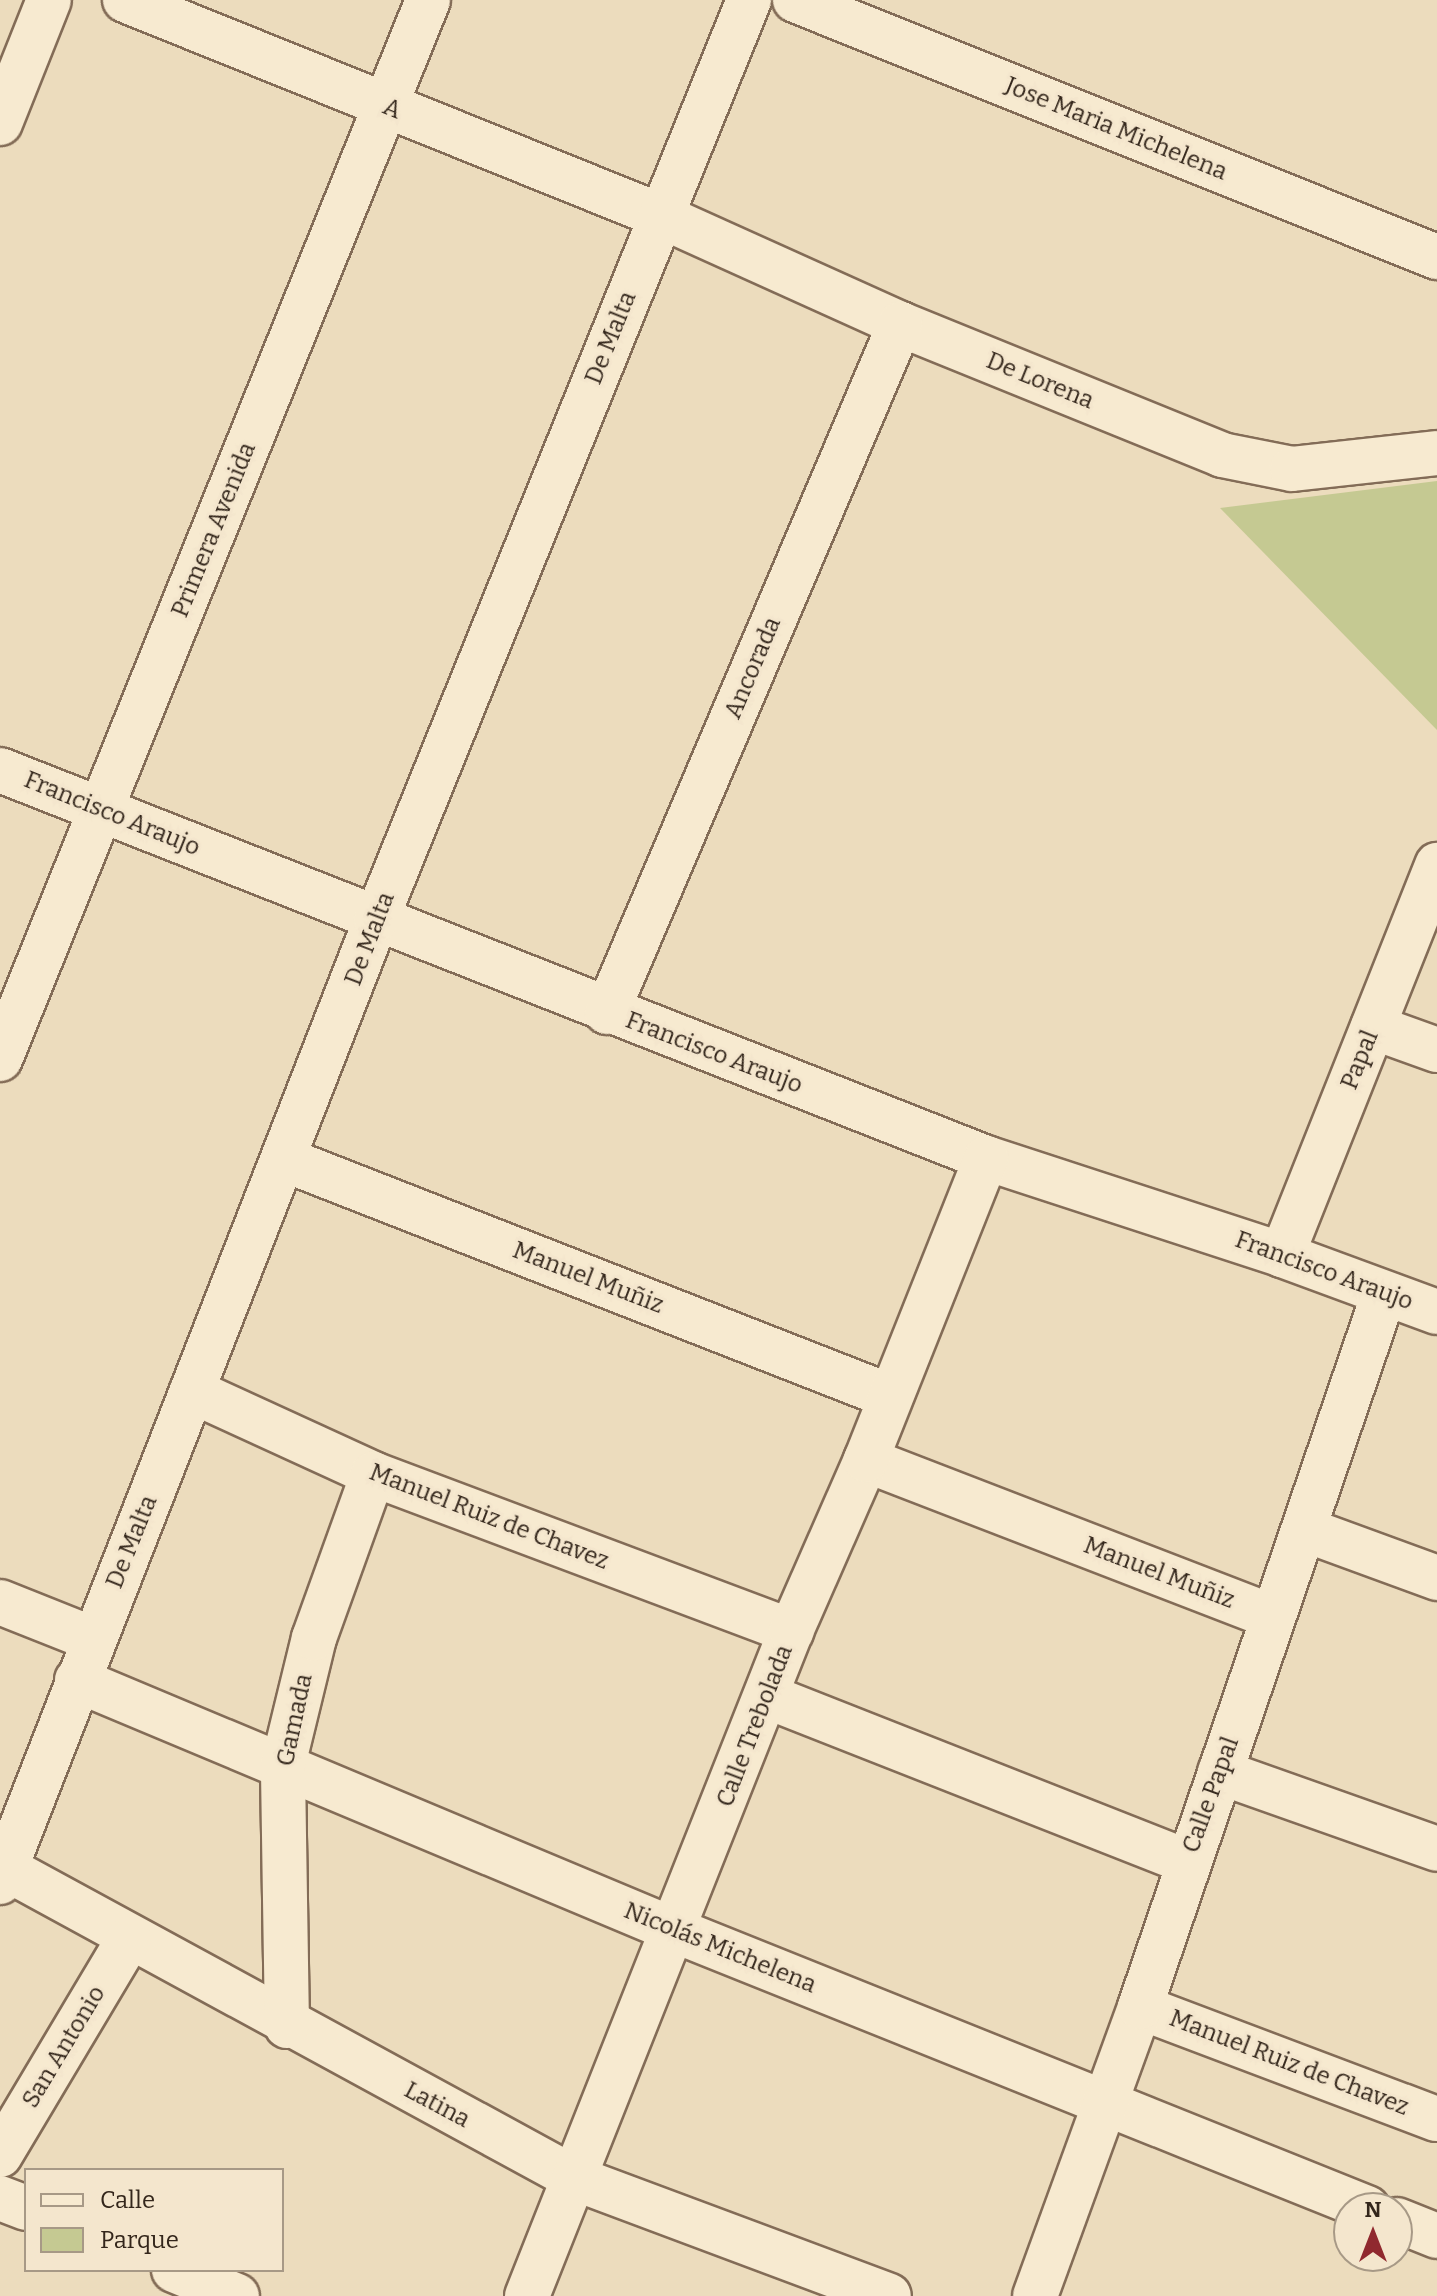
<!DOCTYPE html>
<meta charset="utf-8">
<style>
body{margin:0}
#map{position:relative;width:1437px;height:2296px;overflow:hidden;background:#ecdcbd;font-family:Bitter,serif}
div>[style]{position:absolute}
.green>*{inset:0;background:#c5c992}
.roads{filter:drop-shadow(2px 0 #836c57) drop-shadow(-2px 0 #836c57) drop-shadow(0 2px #836c57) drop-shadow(0 -2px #836c57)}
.minor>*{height:44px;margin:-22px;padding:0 22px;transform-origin:22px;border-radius:22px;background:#f7ead0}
span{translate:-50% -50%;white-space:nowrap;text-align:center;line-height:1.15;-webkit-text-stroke:6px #f4e6cd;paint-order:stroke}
.street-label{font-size:24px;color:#33261b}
.legend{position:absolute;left:24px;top:2168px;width:260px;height:104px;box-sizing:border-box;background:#f4e6cd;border:2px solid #a79986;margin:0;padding:10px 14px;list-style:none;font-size:24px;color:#33261b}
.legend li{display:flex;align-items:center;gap:16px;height:40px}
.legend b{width:40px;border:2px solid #a79986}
.north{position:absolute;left:1333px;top:2192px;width:80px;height:80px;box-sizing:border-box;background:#f4e6cd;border:2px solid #a79986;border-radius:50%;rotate:0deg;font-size:22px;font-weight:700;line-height:32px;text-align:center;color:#33261b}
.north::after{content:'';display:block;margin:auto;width:28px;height:36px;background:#90292f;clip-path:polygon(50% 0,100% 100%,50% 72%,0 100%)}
</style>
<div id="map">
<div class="green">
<i style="clip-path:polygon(1437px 481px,1437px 730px,1220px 508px)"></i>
</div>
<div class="roads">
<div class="minor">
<i style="left:125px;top:0;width:578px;rotate:21.95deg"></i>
<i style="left:661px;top:216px;width:262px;rotate:24.3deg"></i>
<i style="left:900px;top:324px;width:348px;rotate:22.1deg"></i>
<i style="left:1222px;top:455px;width:71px;rotate:11.3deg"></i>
<i style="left:1292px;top:469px;width:146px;rotate:-6.3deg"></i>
<i style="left:795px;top:0;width:692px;rotate:21.82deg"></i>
<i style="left:0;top:123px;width:132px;rotate:-68.3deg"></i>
<i style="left:0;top:770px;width:1060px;rotate:21.48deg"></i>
<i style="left:986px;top:1158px;width:311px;rotate:18.1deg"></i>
<i style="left:1282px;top:1255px;width:165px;rotate:20.2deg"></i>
<i style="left:607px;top:1012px;width:748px;rotate:-66.93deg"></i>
<i style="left:1373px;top:1027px;width:68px;rotate:19.8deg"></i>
<i style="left:0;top:1059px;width:1142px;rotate:-67.99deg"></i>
<i style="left:286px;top:1160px;width:648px;rotate:21.37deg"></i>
<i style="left:1282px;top:1255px;width:420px;rotate:-68.3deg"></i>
<i style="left:192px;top:1391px;width:199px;rotate:24.6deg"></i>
<i style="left:373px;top:1474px;width:447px;rotate:20.6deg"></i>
<i style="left:866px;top:1460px;width:435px;rotate:21.1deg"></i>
<i style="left:1306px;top:1530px;width:140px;rotate:20.1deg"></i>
<i style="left:0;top:1602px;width:100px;rotate:21.7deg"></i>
<i style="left:77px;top:1680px;width:647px;rotate:22.72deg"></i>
<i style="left:674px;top:1930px;width:747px;rotate:21.86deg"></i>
<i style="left:769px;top:1697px;width:449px;rotate:21.5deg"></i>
<i style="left:1220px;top:1772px;width:230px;rotate:19.5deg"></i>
<i style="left:5px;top:1868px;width:648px;rotate:28.58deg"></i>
<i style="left:574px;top:2178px;width:336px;rotate:20.5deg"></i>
<i style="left:0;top:1882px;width:1033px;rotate:-68.65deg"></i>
<i style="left:376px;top:920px;width:993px;rotate:-67.93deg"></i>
<i style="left:1140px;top:2007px;width:317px;rotate:20.7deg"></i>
<i style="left:287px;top:2026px;width:261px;rotate:-90.9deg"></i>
<i style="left:283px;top:1765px;width:131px;rotate:-76.3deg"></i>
<i style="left:314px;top:1638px;width:174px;rotate:-70.2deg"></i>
<i style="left:0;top:2155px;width:252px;rotate:-59.2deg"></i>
<i style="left:0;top:2198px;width:28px;rotate:21deg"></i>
<i style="left:1397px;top:2220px;width:43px;rotate:21.8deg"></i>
<i style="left:174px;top:2270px;width:68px;rotate:22.4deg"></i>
<i style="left:527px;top:2296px;width:715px;rotate:-68.35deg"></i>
<i style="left:791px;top:1631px;width:187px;rotate:-66.3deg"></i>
<i style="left:866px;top:1460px;width:325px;rotate:-68.3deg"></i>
<i style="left:1035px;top:2296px;width:307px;rotate:-70deg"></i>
<i style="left:1140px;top:2007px;width:754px;rotate:-71.11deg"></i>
</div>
</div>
<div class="street-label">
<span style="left:392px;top:109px;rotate:22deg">A</span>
<span style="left:1116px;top:129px;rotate:22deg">Jose Maria Michelena</span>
<span style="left:611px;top:338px;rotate:-68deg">De Malta</span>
<span style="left:1040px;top:381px;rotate:22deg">De Lorena</span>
<span style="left:214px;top:530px;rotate:-68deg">Primera Avenida</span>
<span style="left:753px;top:668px;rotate:-67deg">Ancorada</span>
<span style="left:112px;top:814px;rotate:22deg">Francisco Araujo</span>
<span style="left:370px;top:939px;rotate:-69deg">De Malta</span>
<span style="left:714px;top:1053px;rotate:21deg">Francisco Araujo</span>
<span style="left:1360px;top:1060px;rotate:-68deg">Papal</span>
<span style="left:1324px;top:1271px;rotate:20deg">Francisco Araujo</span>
<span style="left:588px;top:1278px;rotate:21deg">Manuel Muñiz</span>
<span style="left:489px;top:1517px;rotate:21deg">Manuel Ruiz de Chavez</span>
<span style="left:132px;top:1542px;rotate:-68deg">De Malta</span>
<span style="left:1159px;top:1573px;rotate:21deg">Manuel Muñiz</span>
<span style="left:295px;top:1720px;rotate:-78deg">Gamada</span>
<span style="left:755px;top:1726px;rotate:-69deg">Calle Trebolada</span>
<span style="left:1211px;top:1795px;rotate:-70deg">Calle Papal</span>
<span style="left:720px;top:1948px;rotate:22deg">Nicolás Michelena</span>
<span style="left:64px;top:2047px;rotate:-59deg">San Antonio</span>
<span style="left:1289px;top:2063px;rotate:21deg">Manuel Ruiz de Chavez</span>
<span style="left:437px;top:2105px;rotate:28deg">Latina</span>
</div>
<ul class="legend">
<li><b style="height:10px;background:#f7ead0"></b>Calle</li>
<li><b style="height:22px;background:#c5c992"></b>Parque</li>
</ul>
<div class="north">N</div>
</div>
